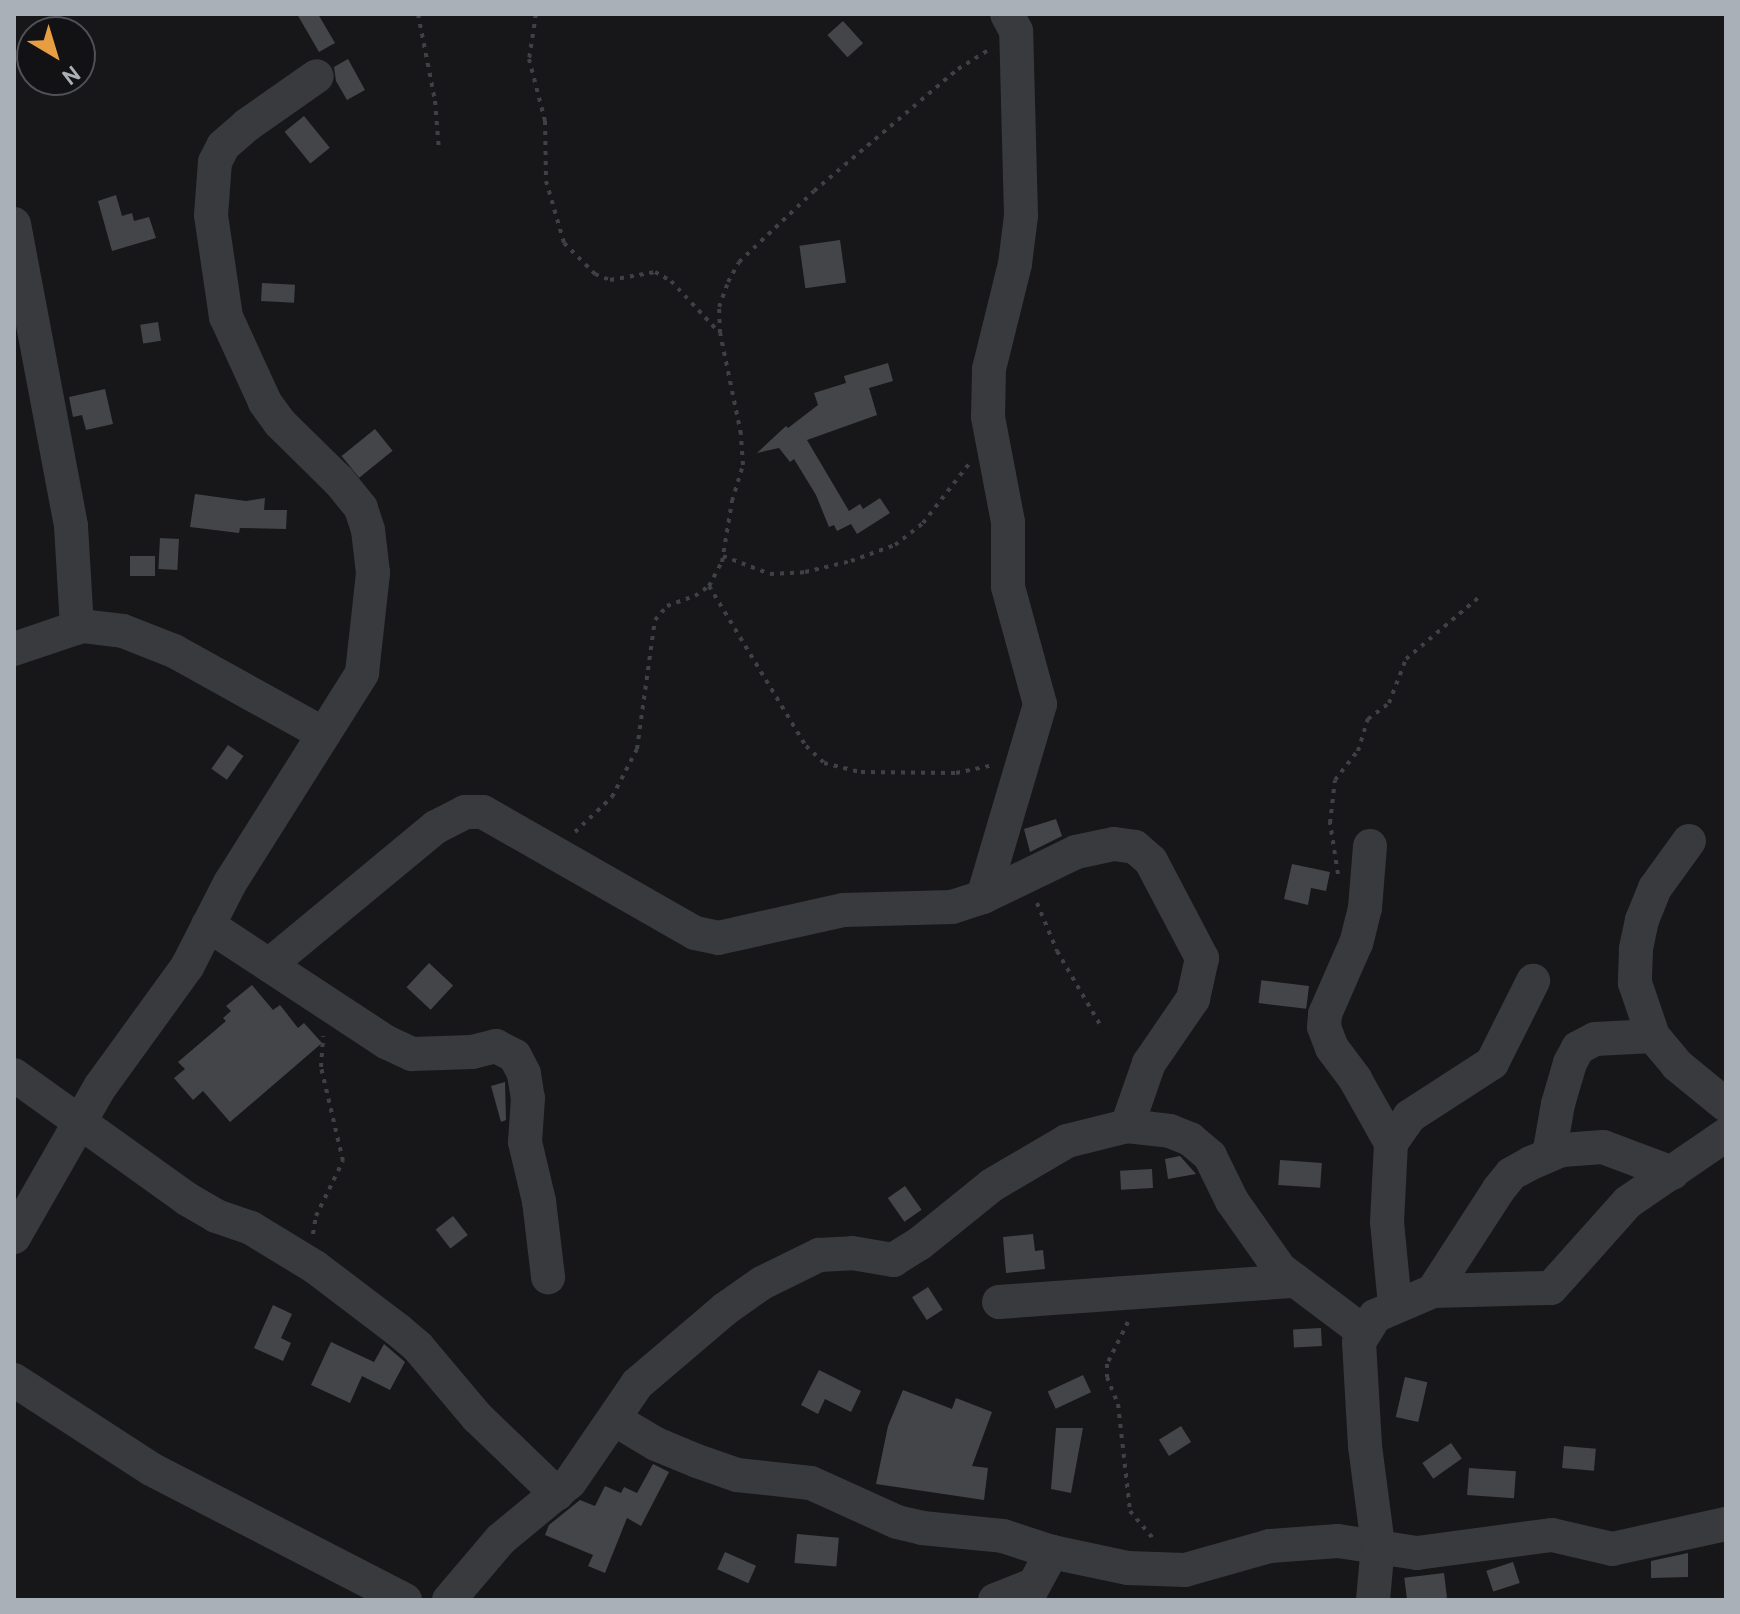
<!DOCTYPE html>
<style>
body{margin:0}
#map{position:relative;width:1740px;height:1614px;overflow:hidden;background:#171719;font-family:Overpass,sans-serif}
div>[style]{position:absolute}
.building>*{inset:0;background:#444549;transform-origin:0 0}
.path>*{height:4px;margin-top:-2px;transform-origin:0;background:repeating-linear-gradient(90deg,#3e4145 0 4px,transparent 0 10px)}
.minor>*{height:34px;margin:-17px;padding:0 17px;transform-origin:17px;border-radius:17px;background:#383a3e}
span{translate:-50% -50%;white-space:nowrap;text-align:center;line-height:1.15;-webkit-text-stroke:7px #121214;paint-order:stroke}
.frame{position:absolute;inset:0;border:16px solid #aab0b8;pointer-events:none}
.north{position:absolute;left:16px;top:16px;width:80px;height:80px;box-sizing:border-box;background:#121214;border:2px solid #4f5156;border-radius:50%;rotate:142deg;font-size:22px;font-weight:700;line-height:32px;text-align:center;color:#aab0b8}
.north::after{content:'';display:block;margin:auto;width:28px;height:36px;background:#e79d41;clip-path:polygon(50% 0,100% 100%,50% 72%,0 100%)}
</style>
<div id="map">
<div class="building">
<i style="clip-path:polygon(297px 14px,318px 14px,335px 43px,319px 52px)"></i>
<i style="left:843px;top:21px;width:30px;height:21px;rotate:48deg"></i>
<i style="clip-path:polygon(348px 59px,365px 90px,347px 100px,336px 81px,334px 67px)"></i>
<i style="left:304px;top:116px;width:41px;height:25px;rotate:51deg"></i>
<i style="clip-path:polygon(116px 195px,122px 216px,132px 213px,134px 221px,149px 217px,156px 238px,112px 251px,98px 201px)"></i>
<i style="left:840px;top:240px;width:43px;height:41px;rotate:82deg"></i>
<i style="left:262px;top:283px;width:33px;height:18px;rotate:3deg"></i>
<i style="left:158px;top:322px;width:19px;height:18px;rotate:81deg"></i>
<i style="clip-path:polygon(888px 363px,893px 381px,869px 388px,877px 415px,807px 440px,849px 511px,860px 504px,863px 509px,880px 498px,890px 513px,857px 534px,851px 524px,837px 531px,834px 525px,829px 527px,816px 495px,794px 459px,790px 462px,779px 448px,757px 453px,786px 426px,788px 428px,818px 405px,814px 393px,846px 383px,844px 376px)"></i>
<i style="clip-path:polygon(105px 389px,113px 424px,86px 430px,82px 415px,73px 417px,69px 397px)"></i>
<i style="left:375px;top:429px;width:28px;height:43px;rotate:51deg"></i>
<i style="clip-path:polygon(195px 494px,246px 501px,265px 498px,264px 510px,287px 510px,286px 529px,240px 528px,239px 533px,190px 527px)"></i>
<i style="left:160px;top:538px;width:19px;height:31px;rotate:3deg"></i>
<i style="left:130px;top:556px;width:25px;height:20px"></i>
<i style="left:228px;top:745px;width:19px;height:29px;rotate:35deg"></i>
<i style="clip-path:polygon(1056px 819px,1062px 836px,1030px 852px,1024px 829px)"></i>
<i style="clip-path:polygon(1292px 864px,1330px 872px,1326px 891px,1311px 888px,1308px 905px,1284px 899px)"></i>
<i style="left:429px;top:963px;width:33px;height:33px;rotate:43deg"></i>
<i style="clip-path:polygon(252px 985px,273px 1010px,280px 1005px,298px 1028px,304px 1023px,322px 1043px,230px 1122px,203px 1091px,193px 1100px,174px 1078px,185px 1069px,178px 1062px,226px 1021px,223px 1018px,231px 1011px,226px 1006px)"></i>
<i style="left:1309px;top:986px;width:23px;height:48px;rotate:97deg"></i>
<i style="clip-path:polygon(505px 1082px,506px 1120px,501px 1122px,491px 1086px)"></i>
<i style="clip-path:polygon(1180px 1156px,1196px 1174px,1168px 1179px,1165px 1159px)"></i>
<i style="left:1280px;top:1160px;width:42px;height:25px;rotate:4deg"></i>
<i style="left:1152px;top:1169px;width:19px;height:32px;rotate:87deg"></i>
<i style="left:905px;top:1186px;width:29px;height:21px;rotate:55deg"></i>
<i style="left:453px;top:1216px;width:24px;height:22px;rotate:52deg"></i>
<i style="clip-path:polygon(1033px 1234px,1035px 1251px,1043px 1250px,1045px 1269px,1006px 1273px,1003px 1237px)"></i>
<i style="left:928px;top:1287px;width:27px;height:19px;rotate:57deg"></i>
<i style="clip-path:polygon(273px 1305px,292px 1314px,281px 1338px,291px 1343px,283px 1361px,254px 1348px)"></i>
<i style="left:1321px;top:1328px;width:18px;height:28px;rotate:87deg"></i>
<i style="clip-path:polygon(331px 1342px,374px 1362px,384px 1344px,405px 1362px,390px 1390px,362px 1376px,350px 1403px,311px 1385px)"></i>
<i style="clip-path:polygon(819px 1370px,861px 1391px,851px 1412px,825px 1399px,818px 1414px,801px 1405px)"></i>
<i style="left:1083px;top:1375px;width:19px;height:39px;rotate:65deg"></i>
<i style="left:1405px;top:1377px;width:23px;height:41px;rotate:13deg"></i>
<i style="clip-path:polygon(903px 1390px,952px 1409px,956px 1398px,992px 1412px,972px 1466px,988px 1468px,984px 1500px,876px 1484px,888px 1426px)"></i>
<i style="left:1181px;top:1426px;width:19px;height:26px;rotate:58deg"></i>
<i style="clip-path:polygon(1056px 1428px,1083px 1428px,1071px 1493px,1051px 1489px)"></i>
<i style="left:1451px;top:1443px;width:19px;height:35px;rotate:55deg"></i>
<i style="left:1564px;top:1446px;width:32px;height:22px;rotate:5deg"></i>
<i style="clip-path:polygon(653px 1464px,669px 1472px,641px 1526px,627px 1518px,605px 1573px,588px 1566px,593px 1555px,545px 1535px,549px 1525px,580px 1500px,595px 1506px,605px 1486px,621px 1493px,624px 1487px,637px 1493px)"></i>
<i style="left:1469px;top:1468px;width:47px;height:27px;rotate:4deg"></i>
<i style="left:797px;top:1534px;width:42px;height:29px;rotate:5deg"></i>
<i style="left:725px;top:1552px;width:34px;height:19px;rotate:24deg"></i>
<i style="clip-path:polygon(1688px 1553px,1688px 1577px,1651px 1578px,1651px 1561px)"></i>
<i style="left:1513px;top:1562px;width:22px;height:28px;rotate:72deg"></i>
<i style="left:1444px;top:1573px;width:25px;height:40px;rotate:83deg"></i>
</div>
<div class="path">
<i style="left:418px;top:14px;width:89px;rotate:78.9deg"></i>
<i style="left:435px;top:101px;width:50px;rotate:85.4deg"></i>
<i style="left:536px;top:14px;width:46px;rotate:98.8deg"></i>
<i style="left:529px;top:59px;width:64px;rotate:75.5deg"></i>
<i style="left:545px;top:121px;width:60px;rotate:89deg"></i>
<i style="left:546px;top:181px;width:65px;rotate:73.8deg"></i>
<i style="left:564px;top:243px;width:44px;rotate:45deg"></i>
<i style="left:595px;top:274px;width:16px;rotate:22deg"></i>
<i style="left:610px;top:280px;width:46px;rotate:-10.1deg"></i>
<i style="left:655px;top:272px;width:18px;rotate:29deg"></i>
<i style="left:671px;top:281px;width:69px;rotate:46.8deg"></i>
<i style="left:723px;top:556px;width:50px;rotate:21deg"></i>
<i style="left:770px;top:574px;width:35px;rotate:-3deg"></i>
<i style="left:805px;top:572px;width:47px;rotate:-13.4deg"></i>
<i style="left:851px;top:561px;width:47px;rotate:-20deg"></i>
<i style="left:895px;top:545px;width:36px;rotate:-38deg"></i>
<i style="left:923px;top:523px;width:75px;rotate:-52.1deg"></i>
<i style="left:709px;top:586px;width:187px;rotate:58.8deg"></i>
<i style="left:806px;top:746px;width:25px;rotate:43deg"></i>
<i style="left:824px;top:763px;width:38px;rotate:14deg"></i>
<i style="left:861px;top:772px;width:95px;rotate:0.6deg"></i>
<i style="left:956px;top:773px;width:39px;rotate:-12deg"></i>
<i style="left:575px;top:832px;width:51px;rotate:-43.4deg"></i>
<i style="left:612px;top:797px;width:54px;rotate:-62.5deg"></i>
<i style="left:637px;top:749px;width:130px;rotate:-82.1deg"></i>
<i style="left:655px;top:620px;width:18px;rotate:-49deg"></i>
<i style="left:667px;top:606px;width:30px;rotate:-20deg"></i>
<i style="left:695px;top:596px;width:17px;rotate:-36deg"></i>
<i style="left:709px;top:586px;width:27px;rotate:-62deg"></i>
<i style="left:722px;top:562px;width:62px;rotate:-80.7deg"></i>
<i style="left:732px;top:501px;width:38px;rotate:-73deg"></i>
<i style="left:743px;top:465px;width:31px;rotate:-94deg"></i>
<i style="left:741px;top:434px;width:103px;rotate:-101.7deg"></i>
<i style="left:720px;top:333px;width:26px;rotate:-92deg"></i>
<i style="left:719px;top:307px;width:27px;rotate:-70deg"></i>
<i style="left:728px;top:282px;width:23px;rotate:-61deg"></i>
<i style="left:739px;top:262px;width:103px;rotate:-43.4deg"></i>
<i style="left:814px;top:191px;width:189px;rotate:-40.3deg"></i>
<i style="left:958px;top:69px;width:38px;rotate:-32deg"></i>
<i style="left:1338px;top:874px;width:52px;rotate:-98.9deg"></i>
<i style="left:1330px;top:823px;width:43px;rotate:-83.4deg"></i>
<i style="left:1335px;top:780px;width:37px;rotate:-52deg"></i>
<i style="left:1358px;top:751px;width:34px;rotate:-73deg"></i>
<i style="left:1368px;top:719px;width:26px;rotate:-37deg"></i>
<i style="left:1389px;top:703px;width:47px;rotate:-68.9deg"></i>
<i style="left:1406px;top:659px;width:94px;rotate:-40.3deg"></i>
<i style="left:1037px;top:903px;width:52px;rotate:67.4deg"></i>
<i style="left:1057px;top:951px;width:89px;rotate:59.7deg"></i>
<i style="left:313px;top:1234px;width:18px;rotate:-81deg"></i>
<i style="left:316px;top:1216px;width:61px;rotate:-63.9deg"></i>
<i style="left:343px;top:1161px;width:97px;rotate:-103.2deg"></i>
<i style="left:321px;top:1067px;width:31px;rotate:-86deg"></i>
<i style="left:1128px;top:1322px;width:47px;rotate:116.6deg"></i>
<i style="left:1107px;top:1364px;width:13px;rotate:90deg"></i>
<i style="left:1107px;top:1377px;width:29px;rotate:68deg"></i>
<i style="left:1118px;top:1404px;width:108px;rotate:83.6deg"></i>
<i style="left:1130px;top:1511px;width:38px;rotate:50deg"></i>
</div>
<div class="minor">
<i style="left:14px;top:224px;width:307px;rotate:79.3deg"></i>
<i style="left:71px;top:526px;width:102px;rotate:86.6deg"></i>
<i style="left:14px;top:649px;width:72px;rotate:-18.7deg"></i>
<i style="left:82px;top:626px;width:41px;rotate:7deg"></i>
<i style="left:123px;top:631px;width:55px;rotate:21.4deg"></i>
<i style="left:174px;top:651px;width:171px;rotate:29deg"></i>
<i style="left:1689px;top:841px;width:58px;rotate:125.9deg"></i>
<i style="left:1655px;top:888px;width:35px;rotate:112deg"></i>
<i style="left:1642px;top:920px;width:30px;rotate:102deg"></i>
<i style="left:1636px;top:949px;width:34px;rotate:92deg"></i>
<i style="left:1635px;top:983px;width:56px;rotate:71.2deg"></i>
<i style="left:1653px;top:1036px;width:38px;rotate:50deg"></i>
<i style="left:1677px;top:1065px;width:63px;rotate:39.2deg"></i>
<i style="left:1370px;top:846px;width:62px;rotate:94.6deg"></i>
<i style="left:1365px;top:908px;width:36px;rotate:104deg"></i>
<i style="left:1356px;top:943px;width:77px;rotate:113.6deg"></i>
<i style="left:1325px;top:1014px;width:13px;rotate:94deg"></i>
<i style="left:1324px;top:1027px;width:22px;rotate:69deg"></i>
<i style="left:1332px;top:1048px;width:39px;rotate:53deg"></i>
<i style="left:1355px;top:1079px;width:73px;rotate:60.6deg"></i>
<i style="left:983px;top:897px;width:201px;rotate:-73.5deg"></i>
<i style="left:1040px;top:704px;width:121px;rotate:-105.3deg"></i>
<i style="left:1008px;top:587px;width:65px;rotate:-90deg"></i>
<i style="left:1008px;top:522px;width:107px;rotate:-100.8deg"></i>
<i style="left:988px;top:417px;width:48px;rotate:-88.8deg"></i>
<i style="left:989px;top:369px;width:108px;rotate:-76.1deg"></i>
<i style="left:1015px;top:264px;width:48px;rotate:-82.9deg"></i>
<i style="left:1021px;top:216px;width:185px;rotate:-91.5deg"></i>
<i style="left:1016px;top:31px;width:19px;rotate:-118deg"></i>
<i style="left:208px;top:925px;width:213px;rotate:33.3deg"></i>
<i style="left:386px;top:1042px;width:29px;rotate:25deg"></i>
<i style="left:412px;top:1054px;width:60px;rotate:-1.9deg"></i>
<i style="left:472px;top:1052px;width:25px;rotate:-14deg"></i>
<i style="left:496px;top:1046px;width:21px;rotate:28deg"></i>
<i style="left:515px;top:1056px;width:20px;rotate:63deg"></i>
<i style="left:524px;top:1074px;width:24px;rotate:81deg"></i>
<i style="left:528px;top:1098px;width:44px;rotate:93.9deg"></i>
<i style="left:525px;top:1142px;width:61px;rotate:76.7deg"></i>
<i style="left:539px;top:1201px;width:77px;rotate:83.2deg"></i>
<i style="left:269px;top:965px;width:217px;rotate:-39.6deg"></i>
<i style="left:436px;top:827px;width:33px;rotate:-27deg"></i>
<i style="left:465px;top:812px;width:18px"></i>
<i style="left:483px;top:812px;width:244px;rotate:29.7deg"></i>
<i style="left:695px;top:933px;width:24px;rotate:12deg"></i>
<i style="left:718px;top:938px;width:128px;rotate:-12.6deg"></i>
<i style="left:843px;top:910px;width:109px;rotate:-1.6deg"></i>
<i style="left:952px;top:907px;width:33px;rotate:-18deg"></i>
<i style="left:983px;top:897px;width:103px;rotate:-25.8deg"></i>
<i style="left:1076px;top:852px;width:39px;rotate:-12deg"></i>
<i style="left:1114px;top:844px;width:21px;rotate:8deg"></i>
<i style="left:1135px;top:847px;width:21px;rotate:41deg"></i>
<i style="left:1151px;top:861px;width:110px;rotate:62.3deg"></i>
<i style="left:1202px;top:958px;width:42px;rotate:102.4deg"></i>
<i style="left:1193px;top:999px;width:78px;rotate:124.5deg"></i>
<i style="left:1149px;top:1063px;width:67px;rotate:109.2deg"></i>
<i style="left:14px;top:1075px;width:213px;rotate:35.6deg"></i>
<i style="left:187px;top:1199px;width:34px;rotate:30deg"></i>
<i style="left:216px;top:1216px;width:37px;rotate:19deg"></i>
<i style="left:251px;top:1228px;width:75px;rotate:31.4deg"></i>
<i style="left:315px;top:1267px;width:104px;rotate:37.2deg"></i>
<i style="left:398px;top:1330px;width:26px;rotate:40deg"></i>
<i style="left:418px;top:1347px;width:92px;rotate:49.9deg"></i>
<i style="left:477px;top:1417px;width:111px;rotate:43.9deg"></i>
<i style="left:1549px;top:1155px;width:52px;rotate:-80deg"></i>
<i style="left:1558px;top:1104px;width:43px;rotate:-73.7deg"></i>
<i style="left:1570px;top:1063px;width:17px;rotate:-62deg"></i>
<i style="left:1578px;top:1048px;width:19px;rotate:-28deg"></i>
<i style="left:1595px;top:1039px;width:58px;rotate:-3deg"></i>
<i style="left:14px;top:1237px;width:173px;rotate:-60.2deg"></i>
<i style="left:100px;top:1087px;width:148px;rotate:-54.1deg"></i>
<i style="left:187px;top:967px;width:94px;rotate:-62.9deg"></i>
<i style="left:230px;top:883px;width:248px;rotate:-57.8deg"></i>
<i style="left:362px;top:673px;width:101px;rotate:-83.7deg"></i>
<i style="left:373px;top:573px;width:43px;rotate:-96.6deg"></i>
<i style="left:368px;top:530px;width:23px;rotate:-108deg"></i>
<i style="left:361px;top:508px;width:35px;rotate:-129deg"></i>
<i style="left:339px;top:481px;width:83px;rotate:-135.5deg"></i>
<i style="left:280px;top:423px;width:26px;rotate:-126deg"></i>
<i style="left:265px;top:402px;width:94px;rotate:-114.6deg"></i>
<i style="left:226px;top:317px;width:103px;rotate:-98.4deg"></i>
<i style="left:211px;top:215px;width:53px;rotate:-85.7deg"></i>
<i style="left:215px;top:162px;width:18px;rotate:-63deg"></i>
<i style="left:223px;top:146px;width:32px;rotate:-41deg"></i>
<i style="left:247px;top:125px;width:85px;rotate:-35deg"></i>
<i style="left:1433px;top:1291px;width:121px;rotate:-57.1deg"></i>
<i style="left:1499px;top:1189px;width:19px;rotate:-51deg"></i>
<i style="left:1511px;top:1174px;width:23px;rotate:-29deg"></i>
<i style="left:1531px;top:1163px;width:34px;rotate:-23deg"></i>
<i style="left:1562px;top:1150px;width:41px;rotate:-4.2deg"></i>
<i style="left:1603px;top:1147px;width:74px;rotate:20.6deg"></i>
<i style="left:999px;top:1302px;width:297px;rotate:-4.1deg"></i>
<i style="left:1395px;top:1305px;width:83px;rotate:-95.5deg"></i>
<i style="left:1387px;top:1222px;width:79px;rotate:-87.1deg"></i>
<i style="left:1391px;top:1143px;width:33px;rotate:-55deg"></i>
<i style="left:1410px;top:1116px;width:98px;rotate:-32.9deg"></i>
<i style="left:1492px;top:1063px;width:92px;rotate:-63.4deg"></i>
<i style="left:14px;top:1380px;width:163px;rotate:33deg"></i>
<i style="left:151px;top:1469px;width:286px;rotate:27.3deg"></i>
<i style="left:614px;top:1419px;width:49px;rotate:30.8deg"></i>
<i style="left:656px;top:1444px;width:44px;rotate:22.5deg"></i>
<i style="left:697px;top:1461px;width:42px;rotate:19.3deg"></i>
<i style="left:737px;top:1475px;width:74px;rotate:6.2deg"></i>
<i style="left:811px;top:1483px;width:94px;rotate:24.4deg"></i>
<i style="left:897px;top:1522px;width:26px;rotate:13deg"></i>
<i style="left:922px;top:1528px;width:81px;rotate:5.6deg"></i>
<i style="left:1003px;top:1536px;width:52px;rotate:18.1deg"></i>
<i style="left:1052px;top:1552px;width:78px;rotate:11.9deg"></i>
<i style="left:1128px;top:1568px;width:57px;rotate:2deg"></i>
<i style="left:1185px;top:1570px;width:88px;rotate:-15.8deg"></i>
<i style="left:1270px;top:1546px;width:68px;rotate:-4.2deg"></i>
<i style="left:1338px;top:1541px;width:80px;rotate:8.6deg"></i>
<i style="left:1417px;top:1553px;width:136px;rotate:-7.6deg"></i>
<i style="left:1552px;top:1535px;width:62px;rotate:13.1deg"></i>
<i style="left:1612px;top:1549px;width:117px;rotate:-12.4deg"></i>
<i style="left:449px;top:1600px;width:80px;rotate:-49.6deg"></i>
<i style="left:501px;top:1539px;width:89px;rotate:-39.6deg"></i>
<i style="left:570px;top:1482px;width:119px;rotate:-55.6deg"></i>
<i style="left:637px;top:1384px;width:116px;rotate:-40.4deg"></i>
<i style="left:725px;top:1309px;width:45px;rotate:-35.1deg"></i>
<i style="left:762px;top:1283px;width:64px;rotate:-26.2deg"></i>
<i style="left:819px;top:1255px;width:33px;rotate:-3deg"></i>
<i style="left:852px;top:1253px;width:42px;rotate:9.7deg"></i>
<i style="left:893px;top:1260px;width:31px;rotate:-32deg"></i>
<i style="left:919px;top:1244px;width:94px;rotate:-38.9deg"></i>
<i style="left:992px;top:1185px;width:87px;rotate:-30.4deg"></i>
<i style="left:1067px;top:1141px;width:62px;rotate:-14deg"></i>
<i style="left:1127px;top:1126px;width:43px;rotate:6.6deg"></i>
<i style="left:1170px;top:1131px;width:22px;rotate:22deg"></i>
<i style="left:1190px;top:1139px;width:26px;rotate:40deg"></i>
<i style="left:1210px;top:1156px;width:50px;rotate:63.9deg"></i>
<i style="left:1232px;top:1201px;width:83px;rotate:54.8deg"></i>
<i style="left:1280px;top:1269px;width:105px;rotate:36.9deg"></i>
<i style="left:995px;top:1600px;width:41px;rotate:-21.5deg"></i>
<i style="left:1026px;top:1600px;width:55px;rotate:-61.6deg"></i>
<i style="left:1373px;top:1600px;width:55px;rotate:-84.8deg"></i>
<i style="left:1378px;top:1545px;width:100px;rotate:-97.5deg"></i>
<i style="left:1365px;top:1446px;width:104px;rotate:-93.3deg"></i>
<i style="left:1359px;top:1342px;width:31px;rotate:-58deg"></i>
<i style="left:1375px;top:1316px;width:63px;rotate:-23.3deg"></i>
<i style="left:1433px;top:1291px;width:118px;rotate:-1.5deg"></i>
<i style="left:1551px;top:1288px;width:115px;rotate:-48.2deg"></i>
<i style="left:1628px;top:1202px;width:119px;rotate:-34.4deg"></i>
</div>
<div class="frame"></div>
<div class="north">N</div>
</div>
